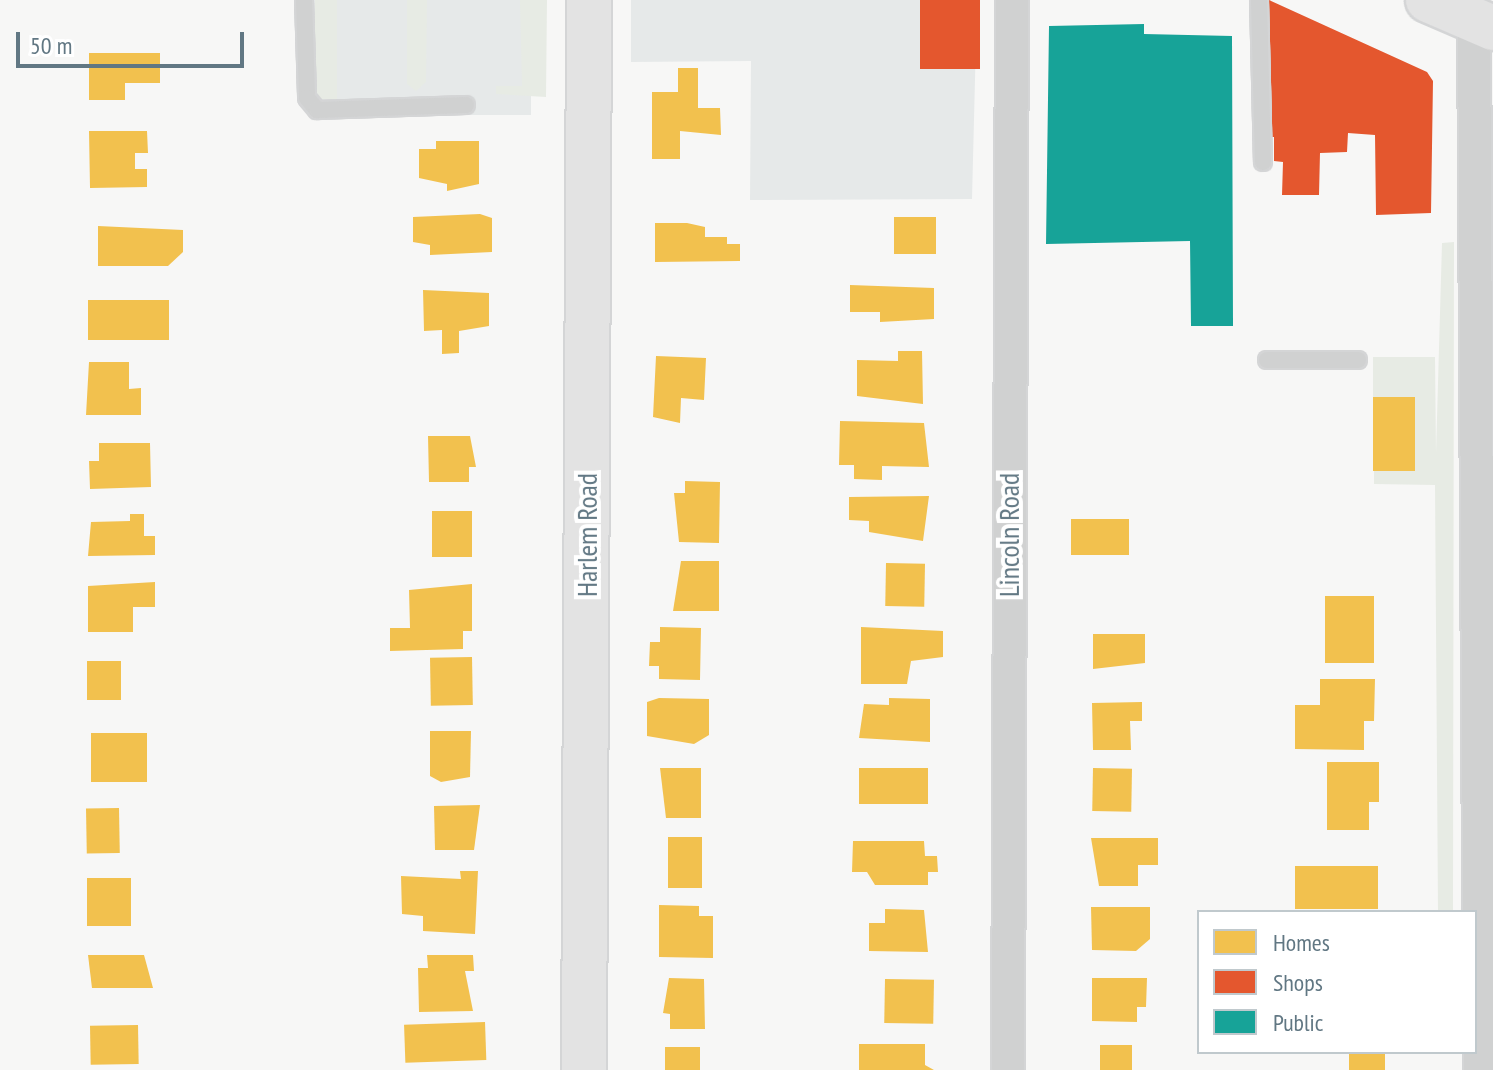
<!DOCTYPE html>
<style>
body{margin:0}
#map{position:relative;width:1493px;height:1070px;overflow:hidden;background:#f7f7f6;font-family:"PT Sans Narrow",sans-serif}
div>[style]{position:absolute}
.built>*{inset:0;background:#e6e9e9;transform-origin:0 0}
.green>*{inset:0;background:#e7ebe4}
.homes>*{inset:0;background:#f2c14e;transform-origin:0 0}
.shops>*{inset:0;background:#e4572e;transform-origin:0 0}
.public>*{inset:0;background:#17a398}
.roads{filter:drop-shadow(2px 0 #d4d5d6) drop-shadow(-2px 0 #d4d5d6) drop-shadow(0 2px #d4d5d6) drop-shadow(0 -2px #d4d5d6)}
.lane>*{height:16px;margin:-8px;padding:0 8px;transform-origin:8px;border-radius:8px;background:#d0d1d1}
.street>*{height:32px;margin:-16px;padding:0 16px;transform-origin:16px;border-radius:16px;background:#d0d1d1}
.secondary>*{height:44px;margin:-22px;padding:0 22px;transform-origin:22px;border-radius:22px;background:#e3e3e3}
.primary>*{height:44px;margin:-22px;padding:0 22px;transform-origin:22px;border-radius:22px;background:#e3e3e3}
span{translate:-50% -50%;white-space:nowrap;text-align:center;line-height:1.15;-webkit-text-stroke:8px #fff;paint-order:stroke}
.street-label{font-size:28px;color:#617783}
.legend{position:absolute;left:1197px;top:910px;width:280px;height:144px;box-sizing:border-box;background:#fff;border:2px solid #c0c9cd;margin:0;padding:10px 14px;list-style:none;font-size:24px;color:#617783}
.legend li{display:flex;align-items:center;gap:16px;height:40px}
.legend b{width:40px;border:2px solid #c0c9cd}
.scale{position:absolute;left:16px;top:32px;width:228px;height:36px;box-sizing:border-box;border:4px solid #617783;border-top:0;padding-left:10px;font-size:24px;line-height:28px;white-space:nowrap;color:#617783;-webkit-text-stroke:6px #fff;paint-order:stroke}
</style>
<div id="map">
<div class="built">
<i style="left:310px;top:0;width:221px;height:115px"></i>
<i style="clip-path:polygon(631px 0,977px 0,972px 199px,750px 200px,751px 61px,631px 62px)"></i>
</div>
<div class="green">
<i style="clip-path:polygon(315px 0,337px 0,337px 100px,319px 99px,314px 89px)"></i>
<i style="clip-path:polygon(407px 0,427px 0,426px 82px,416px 91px,407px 84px)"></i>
<i style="clip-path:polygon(520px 0,547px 0,546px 97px,496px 94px,496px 86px,522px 86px)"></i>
<i style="clip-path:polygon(1454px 242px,1453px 912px,1438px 912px,1435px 485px,1374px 484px,1374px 471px,1415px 470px,1415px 397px,1373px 397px,1373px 357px,1435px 357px,1436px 453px,1442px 243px)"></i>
</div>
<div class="homes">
<i style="clip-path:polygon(89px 53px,160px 53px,160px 83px,125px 83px,125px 100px,89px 100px)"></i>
<i style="clip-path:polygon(678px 68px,698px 68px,698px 108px,720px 108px,721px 135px,680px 131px,680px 159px,652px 159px,652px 92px,678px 92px)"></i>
<i style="clip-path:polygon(89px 131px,147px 131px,148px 153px,135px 153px,135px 169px,147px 169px,147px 187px,90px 188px)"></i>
<i style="clip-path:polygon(436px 141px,479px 141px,479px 184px,447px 191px,447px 184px,419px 178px,419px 149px,436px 149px)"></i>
<i style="clip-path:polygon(480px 214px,492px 218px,492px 252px,430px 255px,430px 245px,413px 242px,413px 217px)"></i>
<i style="left:894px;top:217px;width:42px;height:37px"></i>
<i style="clip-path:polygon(655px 223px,687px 223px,705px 227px,705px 237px,727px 237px,727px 244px,740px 244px,740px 261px,655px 262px)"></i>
<i style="clip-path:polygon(98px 226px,183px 230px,183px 252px,168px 266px,98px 266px)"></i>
<i style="clip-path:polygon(850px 285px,934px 288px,934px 319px,880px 322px,880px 312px,850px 312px)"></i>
<i style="clip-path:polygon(423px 290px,489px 293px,489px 326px,459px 331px,459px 353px,442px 354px,442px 330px,424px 331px)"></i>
<i style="left:88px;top:300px;width:81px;height:40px"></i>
<i style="clip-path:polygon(898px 351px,922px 351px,923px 404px,857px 396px,857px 360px,898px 361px)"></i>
<i style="clip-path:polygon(656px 356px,706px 358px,704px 400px,681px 398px,680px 423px,653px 417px)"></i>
<i style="clip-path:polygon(89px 362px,129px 362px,129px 389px,141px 388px,141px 415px,86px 415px)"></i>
<i style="left:1373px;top:397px;width:42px;height:74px"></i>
<i style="clip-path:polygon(840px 421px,924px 423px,929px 467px,882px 466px,882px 480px,854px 479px,854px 465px,839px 465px)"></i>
<i style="clip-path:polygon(428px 436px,470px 436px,476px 467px,469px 467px,469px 482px,429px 482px)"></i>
<i style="clip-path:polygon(99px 443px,150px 443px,151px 487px,90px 489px,89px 461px,99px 461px)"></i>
<i style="clip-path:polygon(685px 481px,720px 482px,719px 543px,679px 542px,674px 493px,685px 493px)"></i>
<i style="clip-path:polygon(929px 496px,923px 541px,869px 532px,869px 521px,849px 520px,849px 497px)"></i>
<i style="left:432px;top:511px;width:40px;height:46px"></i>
<i style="clip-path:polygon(130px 514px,144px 514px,144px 536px,155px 536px,155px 555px,88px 556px,91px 522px,130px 521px)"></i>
<i style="left:1071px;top:519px;width:58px;height:36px"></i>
<i style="clip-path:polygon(681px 561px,719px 561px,719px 611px,673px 611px)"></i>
<i style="left:886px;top:563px;width:39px;height:43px;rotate:1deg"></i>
<i style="clip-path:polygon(155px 582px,155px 607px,133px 607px,133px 632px,88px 632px,88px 586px)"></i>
<i style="clip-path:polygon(472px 584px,472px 631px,463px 631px,463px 649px,390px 651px,390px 628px,410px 628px,409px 590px)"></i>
<i style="left:1325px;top:596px;width:49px;height:67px"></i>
<i style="clip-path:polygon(660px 627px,701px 628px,700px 680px,659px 679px,659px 666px,649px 666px,650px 642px,660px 642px)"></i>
<i style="clip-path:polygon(861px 627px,943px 631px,943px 657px,911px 661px,907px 684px,861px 684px)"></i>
<i style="clip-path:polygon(1093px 634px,1145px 634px,1145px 663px,1093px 669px)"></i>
<i style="left:472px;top:657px;width:48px;height:42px;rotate:89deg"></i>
<i style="left:87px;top:661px;width:34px;height:39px"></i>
<i style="clip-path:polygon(1320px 679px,1375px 679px,1374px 721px,1364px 721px,1364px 750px,1295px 749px,1295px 705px,1320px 705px)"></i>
<i style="clip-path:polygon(659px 698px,709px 699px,709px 735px,694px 744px,647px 736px,647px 702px)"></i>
<i style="clip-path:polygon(889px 698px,930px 699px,930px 742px,859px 738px,864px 704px,889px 705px)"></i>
<i style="clip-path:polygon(1142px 702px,1142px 721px,1130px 721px,1131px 750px,1093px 750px,1092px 703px)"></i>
<i style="clip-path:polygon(430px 731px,471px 731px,470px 777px,441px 782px,430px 776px)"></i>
<i style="left:147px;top:733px;width:49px;height:56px;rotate:90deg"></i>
<i style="clip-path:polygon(1327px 762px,1379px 762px,1379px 802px,1369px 802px,1369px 830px,1327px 830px)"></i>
<i style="clip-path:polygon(660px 768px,701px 768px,701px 818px,666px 818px)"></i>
<i style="left:928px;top:768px;width:36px;height:69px;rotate:90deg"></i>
<i style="left:1093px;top:768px;width:39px;height:43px;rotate:1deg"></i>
<i style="clip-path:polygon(480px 805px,474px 850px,435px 850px,434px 806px)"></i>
<i style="left:119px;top:808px;width:45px;height:33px;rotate:89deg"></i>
<i style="left:668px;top:837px;width:34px;height:51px"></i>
<i style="clip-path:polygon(1091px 838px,1158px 838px,1158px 865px,1138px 865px,1138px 886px,1099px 886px)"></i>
<i style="clip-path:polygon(853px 841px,924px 841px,925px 856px,937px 856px,938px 872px,928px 872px,928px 885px,875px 885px,867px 872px,852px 872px)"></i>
<i style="left:1295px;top:866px;width:83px;height:43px"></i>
<i style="clip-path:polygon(460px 871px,478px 871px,475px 934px,423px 931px,423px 916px,402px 914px,401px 876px,461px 879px)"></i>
<i style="left:87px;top:878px;width:44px;height:48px"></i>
<i style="clip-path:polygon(659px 905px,699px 906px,699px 916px,713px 916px,713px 958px,659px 957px)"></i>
<i style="clip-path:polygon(1091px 907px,1150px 907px,1150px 939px,1136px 951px,1092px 950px)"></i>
<i style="clip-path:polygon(885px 909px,924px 910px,928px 952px,869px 951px,869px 923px,885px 923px)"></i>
<i style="clip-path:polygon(88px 955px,144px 955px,153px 988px,92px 988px)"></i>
<i style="clip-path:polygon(427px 955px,473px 955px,474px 971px,465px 971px,473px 1011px,419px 1012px,418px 968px,428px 968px)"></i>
<i style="clip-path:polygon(669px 978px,704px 979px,705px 1029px,670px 1029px,670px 1014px,663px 1013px)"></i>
<i style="clip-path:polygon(1092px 978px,1147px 978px,1146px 1007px,1137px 1007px,1137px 1022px,1092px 1021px)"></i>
<i style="left:885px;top:979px;width:49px;height:44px;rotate:1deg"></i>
<i style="left:485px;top:1022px;width:38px;height:81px;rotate:88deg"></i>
<i style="left:138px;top:1025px;width:39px;height:48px;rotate:89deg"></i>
<i style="clip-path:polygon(859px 1044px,925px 1044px,925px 1065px,934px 1070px,859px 1070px)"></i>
<i style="left:1132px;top:1045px;width:25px;height:32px;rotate:90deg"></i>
<i style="left:665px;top:1047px;width:35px;height:23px"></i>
<i style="left:1349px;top:1052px;width:36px;height:18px"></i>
</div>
<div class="shops">
<i style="left:920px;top:0;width:60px;height:69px"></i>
<i style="clip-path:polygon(1269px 0,1427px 72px,1433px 81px,1431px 213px,1376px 215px,1375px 135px,1348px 133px,1347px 152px,1320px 153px,1319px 195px,1282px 195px,1283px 162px,1274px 161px,1274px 137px,1268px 137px)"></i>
</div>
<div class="public">
<i style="clip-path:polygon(1144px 24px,1144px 34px,1232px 36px,1233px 326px,1191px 326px,1190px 241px,1046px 244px,1049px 26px)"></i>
</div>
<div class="roads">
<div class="lane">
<i style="left:304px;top:0;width:98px;rotate:88.2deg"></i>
<i style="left:307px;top:98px;width:16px;rotate:50deg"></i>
<i style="left:317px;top:110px;width:149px;rotate:-1.9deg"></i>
<i style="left:1259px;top:0;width:162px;rotate:88.6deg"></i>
<i style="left:1267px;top:360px;width:91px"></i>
</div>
<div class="street">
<i style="left:1474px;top:19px;width:1051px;rotate:89.67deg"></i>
<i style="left:1008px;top:1070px;width:1070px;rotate:-89.79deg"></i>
</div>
<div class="secondary">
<i style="left:584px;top:1070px;width:1070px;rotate:-89.73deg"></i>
</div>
<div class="primary">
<i style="left:1428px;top:0;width:71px;rotate:23.3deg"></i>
</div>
</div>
<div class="street-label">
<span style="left:587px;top:535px;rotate:-90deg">Harlem Road</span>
<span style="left:1009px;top:535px;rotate:-90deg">Lincoln Road</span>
</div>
<ul class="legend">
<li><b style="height:22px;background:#f2c14e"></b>Homes</li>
<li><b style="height:22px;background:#e4572e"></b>Shops</li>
<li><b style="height:22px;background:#17a398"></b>Public</li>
</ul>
<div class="scale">50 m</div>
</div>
